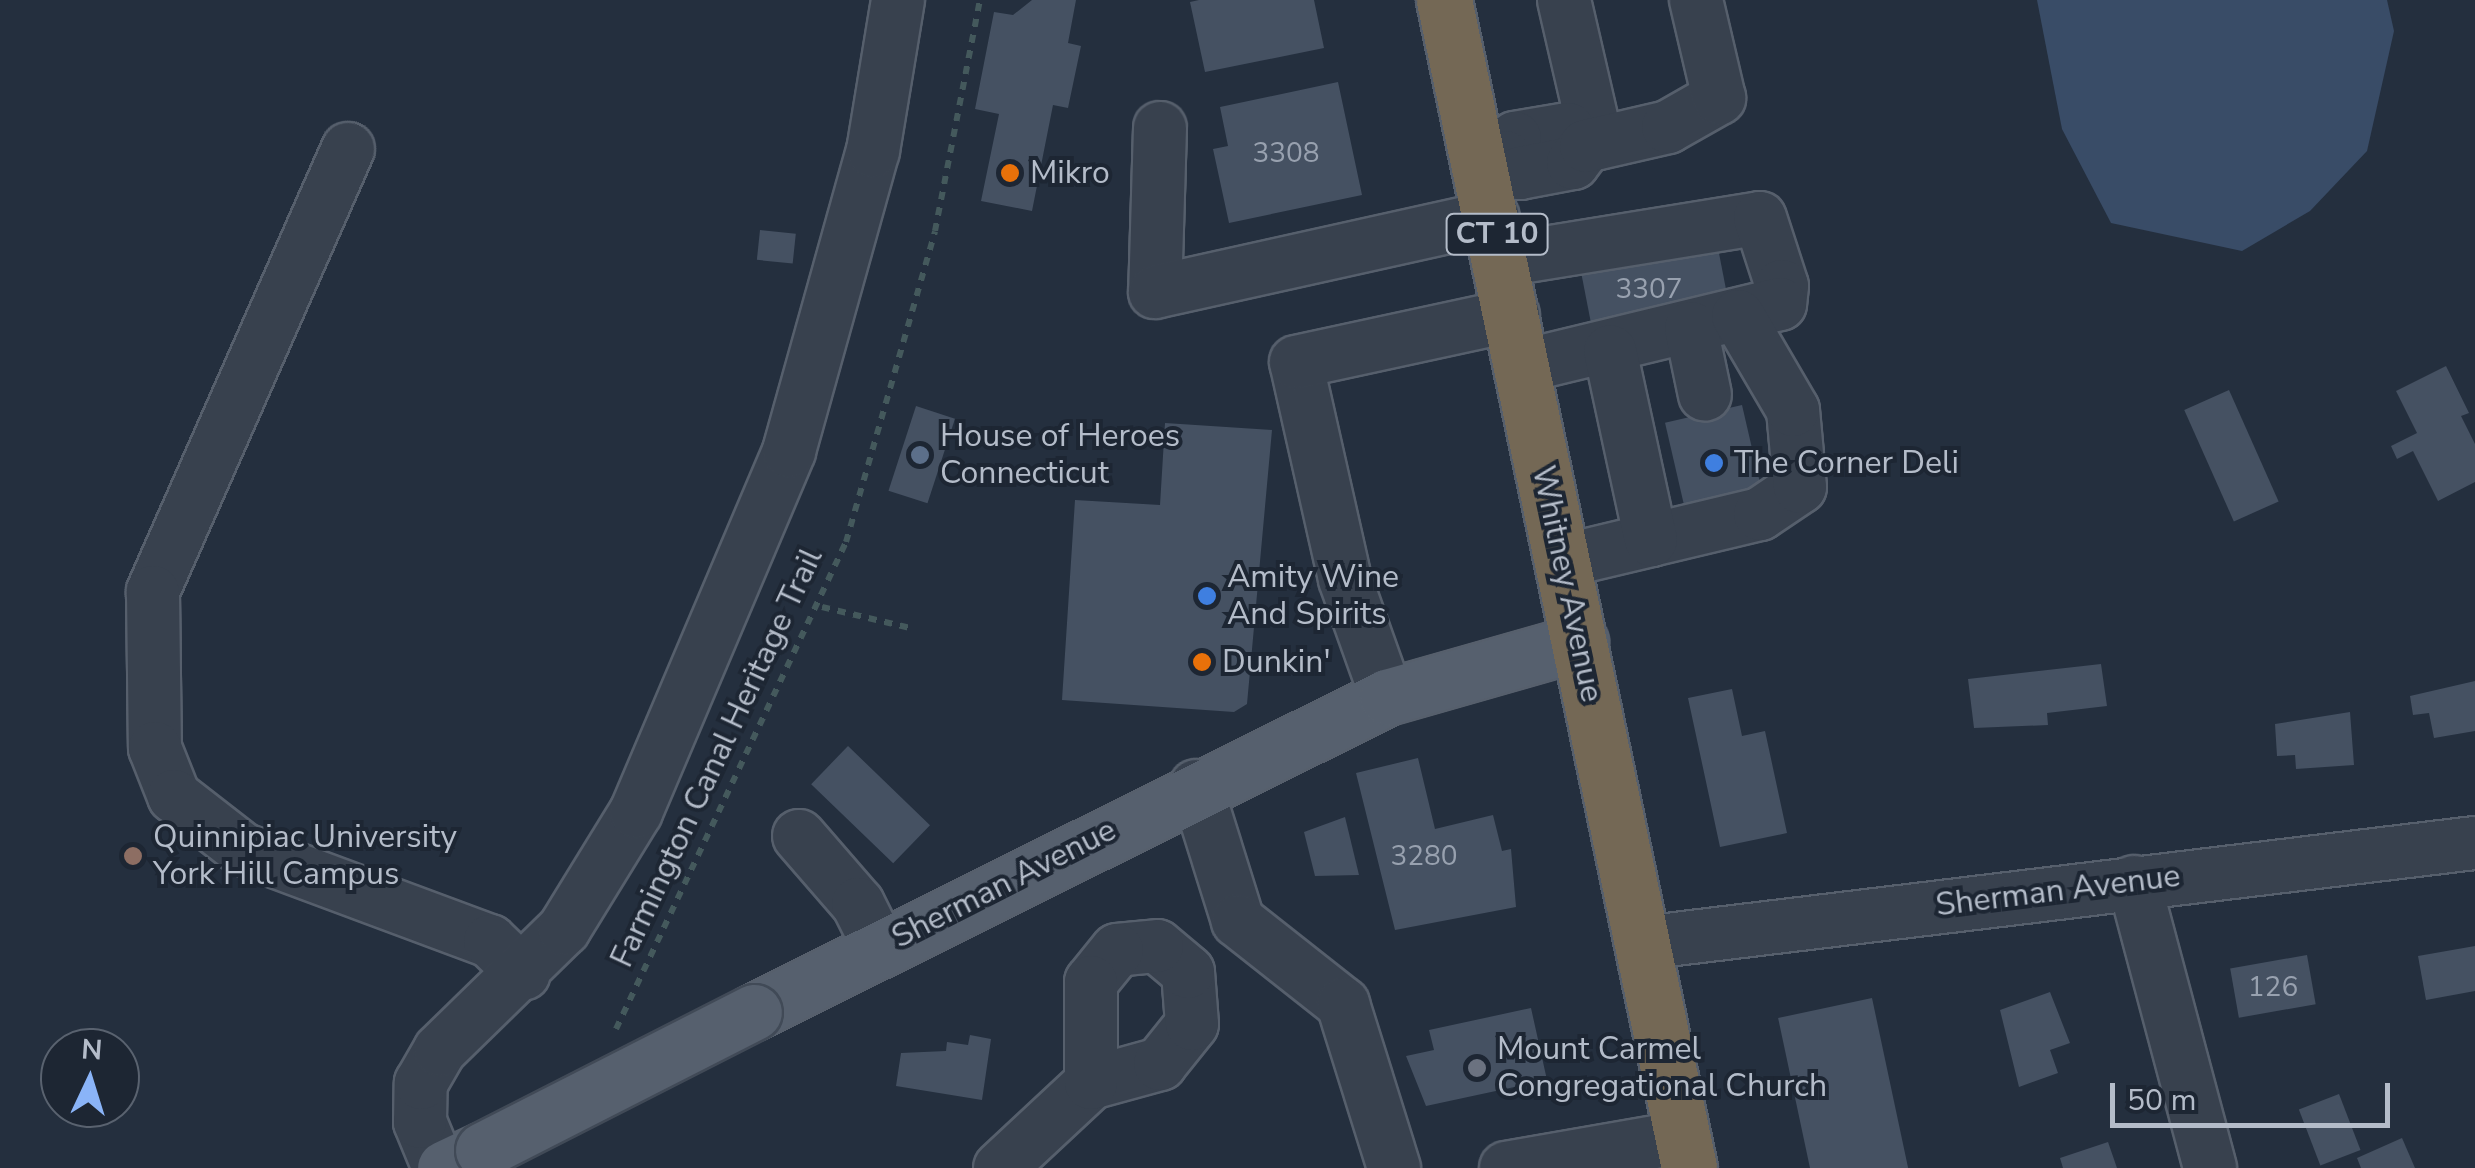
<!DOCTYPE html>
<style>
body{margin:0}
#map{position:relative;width:2475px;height:1168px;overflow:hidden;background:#242f3e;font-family:"Nunito Sans",sans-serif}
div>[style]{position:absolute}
.water>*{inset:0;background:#394c67}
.building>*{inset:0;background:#455162;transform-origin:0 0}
.path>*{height:6px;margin-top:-3px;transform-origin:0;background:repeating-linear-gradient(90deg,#44595c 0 8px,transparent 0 16px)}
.roads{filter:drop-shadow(2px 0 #565f6c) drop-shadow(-2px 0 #565f6c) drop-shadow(0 2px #565f6c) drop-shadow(0 -2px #565f6c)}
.minor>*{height:52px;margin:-26px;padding:0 26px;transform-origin:26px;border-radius:26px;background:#38414e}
.major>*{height:55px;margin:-27.5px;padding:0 27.5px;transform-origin:27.5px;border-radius:27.5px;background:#56606e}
.highway>*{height:55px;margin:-27.5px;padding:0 27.5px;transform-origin:27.5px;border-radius:27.5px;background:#746855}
.bridges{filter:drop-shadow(2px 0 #414a57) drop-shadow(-2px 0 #414a57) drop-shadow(0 2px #414a57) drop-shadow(0 -2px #414a57)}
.major-bridge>*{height:55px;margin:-27.5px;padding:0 27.5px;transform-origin:27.5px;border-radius:27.5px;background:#56606e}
.dots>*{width:28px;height:28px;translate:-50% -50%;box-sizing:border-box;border:5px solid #1d2633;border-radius:50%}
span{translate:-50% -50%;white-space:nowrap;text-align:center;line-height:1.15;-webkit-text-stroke:8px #1d2633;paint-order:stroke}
.number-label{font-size:28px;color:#98a1af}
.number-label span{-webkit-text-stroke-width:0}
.shield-label span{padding:2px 8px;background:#1d2633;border:2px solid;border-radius:8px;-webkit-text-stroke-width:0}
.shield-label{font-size:30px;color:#b4bcc9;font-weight:700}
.poi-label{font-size:32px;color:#b4bcc9}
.left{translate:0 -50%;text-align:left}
.street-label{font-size:32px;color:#b4bcc9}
.north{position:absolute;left:40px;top:1028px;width:100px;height:100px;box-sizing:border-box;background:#1d2633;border:2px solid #59626f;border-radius:50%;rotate:4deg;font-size:28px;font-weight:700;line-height:40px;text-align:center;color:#b4bcc9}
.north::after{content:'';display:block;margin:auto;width:35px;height:45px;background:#8ab4f8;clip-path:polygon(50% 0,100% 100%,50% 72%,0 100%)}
.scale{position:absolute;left:2110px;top:1083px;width:280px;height:45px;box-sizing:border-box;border:5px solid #b4bcc9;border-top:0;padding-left:12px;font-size:30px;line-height:35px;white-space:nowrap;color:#b4bcc9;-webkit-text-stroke:8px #1d2633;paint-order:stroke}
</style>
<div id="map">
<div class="water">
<i style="clip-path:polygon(2037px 0,2387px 0,2394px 31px,2367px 151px,2310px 211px,2242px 251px,2111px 223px,2062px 129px)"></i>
</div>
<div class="building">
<i style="clip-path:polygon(1032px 0,1076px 0,1068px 43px,1081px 46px,1068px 108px,1053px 105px,1032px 211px,981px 201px,999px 114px,975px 109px,994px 12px,1013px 15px)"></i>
<i style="clip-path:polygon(1199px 0,1314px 0,1324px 48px,1205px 72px,1190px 2px)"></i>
<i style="clip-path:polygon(1338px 82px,1362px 195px,1229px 223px,1213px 149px,1228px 146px,1220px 107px)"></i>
<i style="left:760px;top:230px;width:36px;height:30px;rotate:6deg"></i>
<i style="left:1717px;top:243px;width:65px;height:139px;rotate:79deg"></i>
<i style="clip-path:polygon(2446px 366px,2469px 413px,2461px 416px,2475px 444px,2475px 482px,2438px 501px,2413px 451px,2397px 459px,2391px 446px,2417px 433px,2396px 391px)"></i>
<i style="left:2229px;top:390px;width:122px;height:49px;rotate:66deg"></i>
<i style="left:1742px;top:405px;width:101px;height:79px;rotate:77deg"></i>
<i style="left:916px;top:406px;width:41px;height:89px;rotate:18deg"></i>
<i style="clip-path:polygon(1165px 423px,1272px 430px,1247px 704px,1234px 712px,1062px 700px,1075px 500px,1160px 505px)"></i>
<i style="clip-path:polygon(2101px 664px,2107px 706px,2047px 713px,2048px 725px,1974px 728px,1968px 679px)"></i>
<i style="clip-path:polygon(2475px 681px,2475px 731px,2434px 738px,2429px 713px,2413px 715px,2410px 696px)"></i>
<i style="clip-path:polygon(1732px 689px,1742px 736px,1765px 731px,1787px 833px,1720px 847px,1688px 698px)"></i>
<i style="clip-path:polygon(2350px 712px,2354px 765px,2296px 769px,2295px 755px,2277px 756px,2275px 724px)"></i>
<i style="left:848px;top:746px;width:114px;height:53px;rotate:44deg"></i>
<i style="clip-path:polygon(1418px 758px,1435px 829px,1493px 815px,1502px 851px,1511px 849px,1516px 907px,1395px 930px,1356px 773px)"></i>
<i style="clip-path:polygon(1345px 817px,1359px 875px,1315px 876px,1304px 832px)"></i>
<i style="clip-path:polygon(2475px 946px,2475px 991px,2426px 1000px,2418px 956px)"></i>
<i style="left:2307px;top:955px;width:50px;height:78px;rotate:80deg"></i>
<i style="clip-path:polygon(2050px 992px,2070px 1043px,2050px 1050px,2058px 1073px,2019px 1087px,2000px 1010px)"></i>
<i style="left:1872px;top:998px;width:174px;height:96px;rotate:78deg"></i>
<i style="clip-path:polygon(1531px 1008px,1547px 1080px,1426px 1106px,1406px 1056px,1434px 1050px,1429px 1030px)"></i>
<i style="clip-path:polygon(970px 1035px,991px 1039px,982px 1100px,896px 1086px,901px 1053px,946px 1051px,947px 1042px,968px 1045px)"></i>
<i style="left:2339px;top:1094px;width:60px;height:43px;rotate:69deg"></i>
<i style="clip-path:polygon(2402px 1138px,2415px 1168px,2361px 1168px,2357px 1158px)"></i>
<i style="clip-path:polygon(2108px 1142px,2117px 1168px,2063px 1168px,2060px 1158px)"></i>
</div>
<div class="path">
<i style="left:822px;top:607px;width:95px;rotate:13.4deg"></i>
<i style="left:616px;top:1029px;width:539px;rotate:-64.72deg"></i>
<i style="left:846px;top:542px;width:323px;rotate:-74deg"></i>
<i style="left:935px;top:231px;width:235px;rotate:-79deg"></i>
</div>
<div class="roads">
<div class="minor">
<i style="left:1564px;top:0;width:147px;rotate:77deg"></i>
<i style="left:1160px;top:128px;width:164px;rotate:91.7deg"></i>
<i style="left:1155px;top:292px;width:346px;rotate:-12.5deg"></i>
<i style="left:1586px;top:146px;width:25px;rotate:-137deg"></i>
<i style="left:1568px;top:129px;width:54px;rotate:170.4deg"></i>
<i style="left:1515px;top:138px;width:21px;rotate:118deg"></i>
<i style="left:1505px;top:157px;width:22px;rotate:47deg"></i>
<i style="left:1520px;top:173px;width:54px;rotate:-10.7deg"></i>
<i style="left:1573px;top:163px;width:21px;rotate:-53deg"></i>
<i style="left:1586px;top:146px;width:84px;rotate:-13deg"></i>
<i style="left:1668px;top:127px;width:59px;rotate:-29.6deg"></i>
<i style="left:1719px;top:98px;width:101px;rotate:-103.2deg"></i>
<i style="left:348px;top:149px;width:484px;rotate:113.8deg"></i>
<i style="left:153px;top:592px;width:156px;rotate:89.3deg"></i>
<i style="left:155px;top:748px;width:52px;rotate:68.4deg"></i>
<i style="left:174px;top:796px;width:86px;rotate:37.9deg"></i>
<i style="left:242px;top:849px;width:265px;rotate:20.4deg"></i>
<i style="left:490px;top:941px;width:47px;rotate:44.1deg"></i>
<i style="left:1502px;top:260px;width:261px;rotate:-9.2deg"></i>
<i style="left:1760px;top:218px;width:71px;rotate:72.1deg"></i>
<i style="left:1782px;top:286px;width:18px;rotate:96deg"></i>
<i style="left:1780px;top:304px;width:264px;rotate:166.4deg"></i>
<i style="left:1691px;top:328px;width:68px;rotate:78.2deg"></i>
<i style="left:1651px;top:540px;width:112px;rotate:-13.4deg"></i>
<i style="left:1760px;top:514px;width:48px;rotate:-34deg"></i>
<i style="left:1800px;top:487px;width:77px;rotate:-95.2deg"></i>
<i style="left:1793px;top:410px;width:109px;rotate:-120.3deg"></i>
<i style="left:1563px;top:561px;width:90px;rotate:-13.4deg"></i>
<i style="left:1651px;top:540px;width:193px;rotate:-102.2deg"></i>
<i style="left:1387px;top:697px;width:125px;rotate:-109.6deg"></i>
<i style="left:1345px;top:579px;width:222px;rotate:-102.7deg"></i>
<i style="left:1296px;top:362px;width:222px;rotate:-12.2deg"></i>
<i style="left:1196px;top:786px;width:141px;rotate:72.7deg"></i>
<i style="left:1238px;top:921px;width:134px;rotate:38.3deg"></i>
<i style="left:1343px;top:1004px;width:172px;rotate:72.7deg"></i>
<i style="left:799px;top:836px;width:90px;rotate:49.1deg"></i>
<i style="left:858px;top:904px;width:49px;rotate:63.4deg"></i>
<i style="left:2134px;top:882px;width:296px;rotate:75.1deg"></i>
<i style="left:1642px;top:943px;width:839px;rotate:-6.85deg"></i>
<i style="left:439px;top:1168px;width:50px;rotate:-112.4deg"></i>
<i style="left:420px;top:1122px;width:39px;rotate:-89deg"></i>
<i style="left:421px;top:1083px;width:38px;rotate:-60deg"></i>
<i style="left:440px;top:1050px;width:173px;rotate:-44.3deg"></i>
<i style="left:564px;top:929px;width:137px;rotate:-58.4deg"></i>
<i style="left:636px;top:812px;width:392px;rotate:-67deg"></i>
<i style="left:789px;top:451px;width:312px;rotate:-74.4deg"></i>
<i style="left:873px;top:151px;width:153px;rotate:-80.6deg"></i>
<i style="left:1000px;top:1168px;width:125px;rotate:-43deg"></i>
<i style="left:1091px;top:1083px;width:72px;rotate:-15.4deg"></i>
<i style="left:1160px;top:1064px;width:51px;rotate:-51.3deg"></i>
<i style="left:1192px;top:1024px;width:52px;rotate:-94.4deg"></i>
<i style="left:1188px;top:972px;width:40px;rotate:-140deg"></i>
<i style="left:1157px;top:946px;width:40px;rotate:174.3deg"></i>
<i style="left:1117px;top:950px;width:41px;rotate:129.1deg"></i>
<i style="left:1091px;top:982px;width:101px;rotate:90deg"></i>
<i style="left:1506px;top:1168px;width:180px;rotate:-9.9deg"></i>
</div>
<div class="major">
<i style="left:754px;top:1012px;width:707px;rotate:-26.46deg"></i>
<i style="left:1387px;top:697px;width:201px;rotate:-15.9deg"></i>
<i style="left:445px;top:1168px;width:42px;rotate:-25.3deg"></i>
</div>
<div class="highway">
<i style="left:1444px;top:0;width:1193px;rotate:78.15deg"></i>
</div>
</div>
<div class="bridges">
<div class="major-bridge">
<i style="left:483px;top:1150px;width:304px;rotate:-27deg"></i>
</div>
</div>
<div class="dots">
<i style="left:1010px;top:173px;background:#e8710a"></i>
<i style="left:920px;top:455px;background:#5c6f8a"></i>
<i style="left:1714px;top:463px;background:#3f7fe0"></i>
<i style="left:1207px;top:596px;background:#3f7fe0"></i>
<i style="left:1202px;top:662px;background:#e8710a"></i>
<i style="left:133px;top:856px;background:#8d6e63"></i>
<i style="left:1477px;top:1068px;background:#6b7280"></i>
</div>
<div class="number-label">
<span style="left:1286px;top:153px">3308</span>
<span style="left:1649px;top:289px">3307</span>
<span style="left:1424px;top:856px">3280</span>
<span style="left:2273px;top:987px">126</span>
</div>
<div class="shield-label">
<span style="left:1497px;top:234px">CT 10</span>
</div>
<div class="poi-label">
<span class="left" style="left:1030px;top:173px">Mikro</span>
<span class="left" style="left:940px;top:455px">House of Heroes<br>Connecticut</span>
<span class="left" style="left:1734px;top:463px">The Corner Deli</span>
<span class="left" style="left:1227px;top:596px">Amity Wine<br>And Spirits</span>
<span class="left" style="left:1222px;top:662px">Dunkin'</span>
<span class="left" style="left:153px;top:856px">Quinnipiac University<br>York Hill Campus</span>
<span class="left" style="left:1497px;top:1068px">Mount Carmel<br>Congregational Church</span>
</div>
<div class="street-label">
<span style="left:1567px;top:584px;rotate:78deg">Whitney Avenue</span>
<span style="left:717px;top:758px;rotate:-65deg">Farmington Canal Heritage Trail</span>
<span style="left:1004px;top:884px;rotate:-27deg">Sherman Avenue</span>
<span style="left:2058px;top:891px;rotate:-7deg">Sherman Avenue</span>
</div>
<div class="north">N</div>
<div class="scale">50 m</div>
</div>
